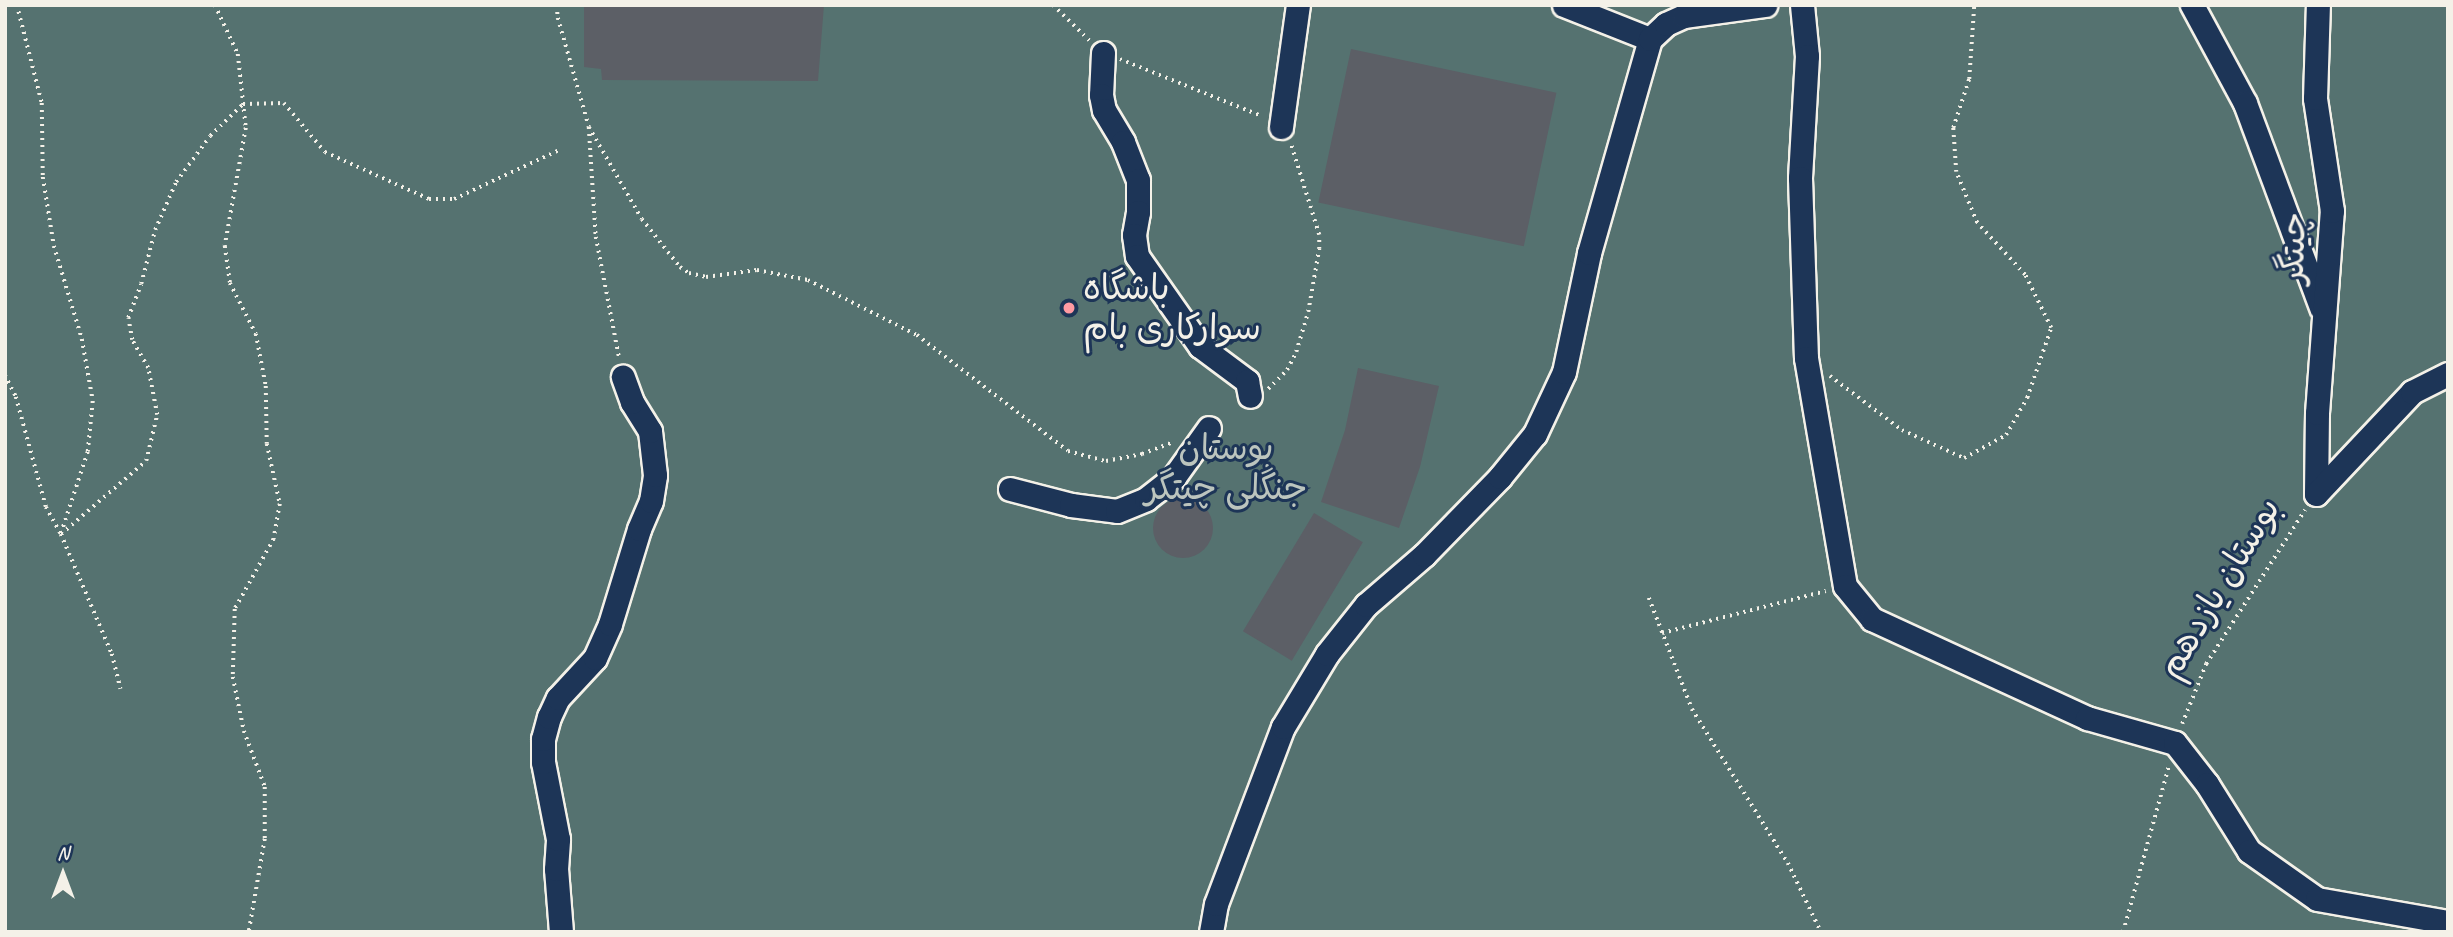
<!DOCTYPE html>
<meta charset="utf-8">
<style>
body{margin:0}
#map{position:relative;width:2453px;height:937px;overflow:hidden;background:#1d3557;font-family:Caveat,"Playpen Sans Arabic",sans-serif}
div>[style]{position:absolute}
.green>*{inset:0;background:#557270;transform-origin:0 0}
.building>*{inset:0;background:#5c5f66;transform-origin:0 0}
.round{border-radius:50%}
.path>*{height:3.5px;margin-top:-1.75px;transform-origin:0;background:repeating-linear-gradient(90deg,#f4f1e8 0 2px,transparent 0 7px)}
.roads{filter:drop-shadow(2px 0 #f4f1e8) drop-shadow(-2px 0 #f4f1e8) drop-shadow(0 2px #f4f1e8) drop-shadow(0 -2px #f4f1e8)}
.minor>*{height:23px;margin:-11.5px;padding:0 11.5px;transform-origin:11.5px;border-radius:11.5px;background:#1d3557}
.dots>*{width:19px;height:19px;translate:-50% -50%;box-sizing:border-box;border:4px solid #1d3557;border-radius:50%}
span{translate:-50% -50%;white-space:nowrap;text-align:center;line-height:1.15;-webkit-text-stroke:6px #1d3557;paint-order:stroke}
.street-label{font-size:35px;color:#f4f1e8}
.poi-label{font-size:35px;color:#f4f1e8}
.left{translate:0 -50%;text-align:left}
.park-label{font-size:35px;color:#bcc5be}
.frame{position:absolute;inset:0;border:7px solid #f4f1e8;pointer-events:none}
.north{position:absolute;left:28px;top:839px;width:70px;height:70px;-webkit-text-stroke:5px #1d3557;paint-order:stroke;rotate:0deg;font-size:19px;font-weight:700;line-height:28px;text-align:center;color:#f4f1e8}
.north::after{content:'';display:block;margin:auto;width:24px;height:32px;background:#f4f1e8;clip-path:polygon(50% 0,100% 100%,50% 72%,0 100%)}
</style>
<div id="map">
<div class="green">
<i style="left:5px;top:5px;width:2443px;height:927px"></i>
</div>
<div class="building">
<i style="clip-path:polygon(584px 5px,824px 5px,818px 81px,602px 80px,601px 69px,584px 67px)"></i>
<i style="left:1351px;top:49px;width:210px;height:157px;rotate:12deg"></i>
<i style="clip-path:polygon(1358px 368px,1439px 386px,1420px 467px,1399px 528px,1321px 502px,1345px 430px)"></i>
<i class="round" style="left:1153px;top:498px;width:60px;height:60px"></i>
<i style="left:1314px;top:513px;width:57px;height:138px;rotate:31deg"></i>
</div>
<div class="path">
<i style="left:17px;top:5px;width:101px;rotate:75.7deg"></i>
<i style="left:42px;top:103px;width:74px;rotate:89.2deg"></i>
<i style="left:43px;top:177px;width:70px;rotate:80.9deg"></i>
<i style="left:54px;top:246px;width:97px;rotate:73.2deg"></i>
<i style="left:82px;top:339px;width:63px;rotate:79.9deg"></i>
<i style="left:93px;top:401px;width:51px;rotate:95.6deg"></i>
<i style="left:88px;top:452px;width:86px;rotate:108.2deg"></i>
<i style="left:61px;top:534px;width:130px;rotate:67deg"></i>
<i style="left:112px;top:654px;width:36px;rotate:76deg"></i>
<i style="left:215px;top:5px;width:54px;rotate:64.9deg"></i>
<i style="left:238px;top:54px;width:74px;rotate:83.8deg"></i>
<i style="left:246px;top:128px;width:120px;rotate:100.1deg"></i>
<i style="left:225px;top:246px;width:37px;rotate:82deg"></i>
<i style="left:230px;top:283px;width:57px;rotate:63deg"></i>
<i style="left:256px;top:334px;width:53px;rotate:79.1deg"></i>
<i style="left:266px;top:386px;width:58px;rotate:89deg"></i>
<i style="left:267px;top:444px;width:61px;rotate:77.8deg"></i>
<i style="left:280px;top:504px;width:36px;rotate:100deg"></i>
<i style="left:274px;top:539px;width:80px;rotate:119.1deg"></i>
<i style="left:235px;top:609px;width:68px;rotate:91.7deg"></i>
<i style="left:233px;top:677px;width:55px;rotate:78.5deg"></i>
<i style="left:244px;top:731px;width:60px;rotate:69.4deg"></i>
<i style="left:265px;top:787px;width:52px;rotate:90deg"></i>
<i style="left:265px;top:839px;width:94px;rotate:99.8deg"></i>
<i style="left:557px;top:5px;width:13px;rotate:86deg"></i>
<i style="left:558px;top:18px;width:113px;rotate:74.1deg"></i>
<i style="left:589px;top:127px;width:110px;rotate:86.4deg"></i>
<i style="left:596px;top:237px;width:122px;rotate:79.1deg"></i>
<i style="left:1053px;top:5px;width:52px;rotate:44.2deg"></i>
<i style="left:1120px;top:59px;width:153px;rotate:21.9deg"></i>
<i style="left:589px;top:127px;width:106px;rotate:60.1deg"></i>
<i style="left:642px;top:219px;width:61px;rotate:51.6deg"></i>
<i style="left:680px;top:267px;width:11px;rotate:34deg"></i>
<i style="left:689px;top:273px;width:17px;rotate:13deg"></i>
<i style="left:706px;top:277px;width:51px;rotate:-7.8deg"></i>
<i style="left:757px;top:270px;width:52px;rotate:11.1deg"></i>
<i style="left:808px;top:280px;width:122px;rotate:26.8deg"></i>
<i style="left:917px;top:335px;width:190px;rotate:37.5deg"></i>
<i style="left:1068px;top:451px;width:39px;rotate:15deg"></i>
<i style="left:1106px;top:461px;width:37px;rotate:-11deg"></i>
<i style="left:1142px;top:454px;width:34px;rotate:-21deg"></i>
<i style="left:5px;top:375px;width:25px;rotate:63deg"></i>
<i style="left:16px;top:397px;width:114px;rotate:74.7deg"></i>
<i style="left:46px;top:507px;width:31px;rotate:61deg"></i>
<i style="left:61px;top:534px;width:112px;rotate:-40.7deg"></i>
<i style="left:146px;top:461px;width:47px;rotate:-76.6deg"></i>
<i style="left:157px;top:415px;width:48px;rotate:-100.8deg"></i>
<i style="left:148px;top:368px;width:32px;rotate:-120deg"></i>
<i style="left:132px;top:340px;width:22px;rotate:-100deg"></i>
<i style="left:128px;top:318px;width:36px;rotate:-69deg"></i>
<i style="left:141px;top:284px;width:56px;rotate:-75.5deg"></i>
<i style="left:155px;top:230px;width:52px;rotate:-66.4deg"></i>
<i style="left:176px;top:182px;width:57px;rotate:-53.5deg"></i>
<i style="left:210px;top:136px;width:46px;rotate:-44.1deg"></i>
<i style="left:243px;top:104px;width:41px;rotate:-1.4deg"></i>
<i style="left:284px;top:103px;width:64px;rotate:50.1deg"></i>
<i style="left:325px;top:152px;width:114px;rotate:24.3deg"></i>
<i style="left:429px;top:199px;width:25px"></i>
<i style="left:454px;top:199px;width:116px;rotate:-25deg"></i>
<i style="left:1830px;top:376px;width:90px;rotate:36.9deg"></i>
<i style="left:1902px;top:430px;width:68px;rotate:24.3deg"></i>
<i style="left:1964px;top:458px;width:48px;rotate:-28.7deg"></i>
<i style="left:2006px;top:435px;width:43px;rotate:-60.4deg"></i>
<i style="left:2027px;top:398px;width:74px;rotate:-71.1deg"></i>
<i style="left:2051px;top:328px;width:59px;rotate:-116.1deg"></i>
<i style="left:2025px;top:275px;width:71px;rotate:-132.7deg"></i>
<i style="left:1977px;top:223px;width:55px;rotate:-112.4deg"></i>
<i style="left:1956px;top:172px;width:44px;rotate:-93.9deg"></i>
<i style="left:1953px;top:128px;width:52px;rotate:-71.9deg"></i>
<i style="left:1969px;top:79px;width:74px;rotate:-86.1deg"></i>
<i style="left:1268px;top:389px;width:27px;rotate:-45deg"></i>
<i style="left:1287px;top:370px;width:20px;rotate:-63deg"></i>
<i style="left:1296px;top:352px;width:42px;rotate:-73.3deg"></i>
<i style="left:1308px;top:312px;width:64px;rotate:-80.1deg"></i>
<i style="left:1319px;top:249px;width:14px;rotate:-90deg"></i>
<i style="left:1319px;top:235px;width:97px;rotate:-107.3deg"></i>
<i style="left:1649px;top:598px;width:119px;rotate:68.8deg"></i>
<i style="left:1692px;top:709px;width:181px;rotate:58.1deg"></i>
<i style="left:1788px;top:863px;width:76px;rotate:64.4deg"></i>
<i style="left:1662px;top:633px;width:169px;rotate:-14.4deg"></i>
<i style="left:2182px;top:724px;width:65px;rotate:-68.2deg"></i>
<i style="left:2206px;top:664px;width:183px;rotate:-57.3deg"></i>
<i style="left:2123px;top:932px;width:173px;rotate:-74.6deg"></i>
</div>
<div class="roads">
<div class="minor">
<i style="left:1564px;top:5px;width:92px;rotate:21.6deg"></i>
<i style="left:1802px;top:5px;width:51px;rotate:84.4deg"></i>
<i style="left:1807px;top:56px;width:122px;rotate:93.3deg"></i>
<i style="left:1800px;top:178px;width:180px;rotate:88.1deg"></i>
<i style="left:1806px;top:358px;width:231px;rotate:80.3deg"></i>
<i style="left:1845px;top:586px;width:43px;rotate:50.7deg"></i>
<i style="left:1872px;top:619px;width:237px;rotate:24.7deg"></i>
<i style="left:2087px;top:718px;width:91px;rotate:15.9deg"></i>
<i style="left:2175px;top:743px;width:52px;rotate:52deg"></i>
<i style="left:2207px;top:784px;width:79px;rotate:57.9deg"></i>
<i style="left:2249px;top:851px;width:83px;rotate:35.2deg"></i>
<i style="left:2317px;top:899px;width:133px;rotate:10deg"></i>
<i style="left:2192px;top:5px;width:111px;rotate:61.6deg"></i>
<i style="left:2245px;top:103px;width:218px;rotate:69.6deg"></i>
<i style="left:1103px;top:53px;width:42px;rotate:92.7deg"></i>
<i style="left:1101px;top:95px;width:15px;rotate:79deg"></i>
<i style="left:1104px;top:110px;width:37px;rotate:59deg"></i>
<i style="left:1123px;top:142px;width:41px;rotate:68.5deg"></i>
<i style="left:1138px;top:180px;width:32px;rotate:90deg"></i>
<i style="left:1138px;top:212px;width:23px;rotate:100deg"></i>
<i style="left:1134px;top:235px;width:21px;rotate:82deg"></i>
<i style="left:1137px;top:256px;width:110px;rotate:55deg"></i>
<i style="left:1200px;top:346px;width:59px;rotate:36.7deg"></i>
<i style="left:1247px;top:381px;width:15px;rotate:79deg"></i>
<i style="left:1281px;top:127px;width:123px;rotate:-82.1deg"></i>
<i style="left:1010px;top:489px;width:63px;rotate:14.7deg"></i>
<i style="left:1071px;top:505px;width:46px;rotate:7.4deg"></i>
<i style="left:1117px;top:511px;width:31px;rotate:-22deg"></i>
<i style="left:1146px;top:499px;width:36px;rotate:-38deg"></i>
<i style="left:1174px;top:477px;width:60px;rotate:-54.5deg"></i>
<i style="left:2316px;top:494px;width:81px;rotate:-89.3deg"></i>
<i style="left:2317px;top:413px;width:203px;rotate:-85.8deg"></i>
<i style="left:2332px;top:211px;width:114px;rotate:-98.6deg"></i>
<i style="left:2315px;top:98px;width:93px;rotate:-88.2deg"></i>
<i style="left:2316px;top:494px;width:140px;rotate:-46.7deg"></i>
<i style="left:2412px;top:392px;width:40px;rotate:-26.6deg"></i>
<i style="left:561px;top:932px;width:63px;rotate:-94.5deg"></i>
<i style="left:556px;top:869px;width:30px;rotate:-86deg"></i>
<i style="left:558px;top:839px;width:78px;rotate:-101deg"></i>
<i style="left:543px;top:762px;width:23px;rotate:-90deg"></i>
<i style="left:543px;top:739px;width:23px;rotate:-75deg"></i>
<i style="left:549px;top:717px;width:21px;rotate:-65deg"></i>
<i style="left:558px;top:698px;width:54px;rotate:-47.2deg"></i>
<i style="left:595px;top:658px;width:37px;rotate:-66deg"></i>
<i style="left:610px;top:624px;width:99px;rotate:-73deg"></i>
<i style="left:639px;top:529px;width:30px;rotate:-67deg"></i>
<i style="left:651px;top:501px;width:26px;rotate:-81deg"></i>
<i style="left:655px;top:475px;width:44px;rotate:-96.5deg"></i>
<i style="left:650px;top:431px;width:34px;rotate:-122deg"></i>
<i style="left:632px;top:402px;width:27px;rotate:-110deg"></i>
<i style="left:1211px;top:932px;width:28px;rotate:-80deg"></i>
<i style="left:1216px;top:904px;width:189px;rotate:-69.3deg"></i>
<i style="left:1283px;top:727px;width:85px;rotate:-58.9deg"></i>
<i style="left:1327px;top:654px;width:63px;rotate:-51.5deg"></i>
<i style="left:1366px;top:605px;width:77px;rotate:-40.8deg"></i>
<i style="left:1424px;top:555px;width:109px;rotate:-45.7deg"></i>
<i style="left:1500px;top:477px;width:55px;rotate:-50.9deg"></i>
<i style="left:1535px;top:434px;width:68px;rotate:-64.9deg"></i>
<i style="left:1564px;top:372px;width:122px;rotate:-78.1deg"></i>
<i style="left:1589px;top:253px;width:223px;rotate:-74.1deg"></i>
<i style="left:1650px;top:39px;width:22px;rotate:-43deg"></i>
<i style="left:1666px;top:24px;width:20px;rotate:-24deg"></i>
<i style="left:1684px;top:16px;width:82px;rotate:-7.7deg"></i>
</div>
</div>
<div class="dots">
<i style="left:1069px;top:308px;background:#ff9aa2"></i>
</div>
<div class="street-label">
<span style="left:2293px;top:248px;rotate:-88deg">چیتگر</span>
<span style="left:2219px;top:588px;rotate:-59deg">بوستان یازدهم</span>
</div>
<div class="poi-label">
<span class="left" style="left:1083px;top:308px">باشگاه<br>سوارکاری بام</span>
</div>
<div class="park-label">
<span style="left:1226px;top:468px">بوستان<br>جنگلی چیتگر</span>
</div>
<div class="frame"></div>
<div class="north">N</div>
</div>
